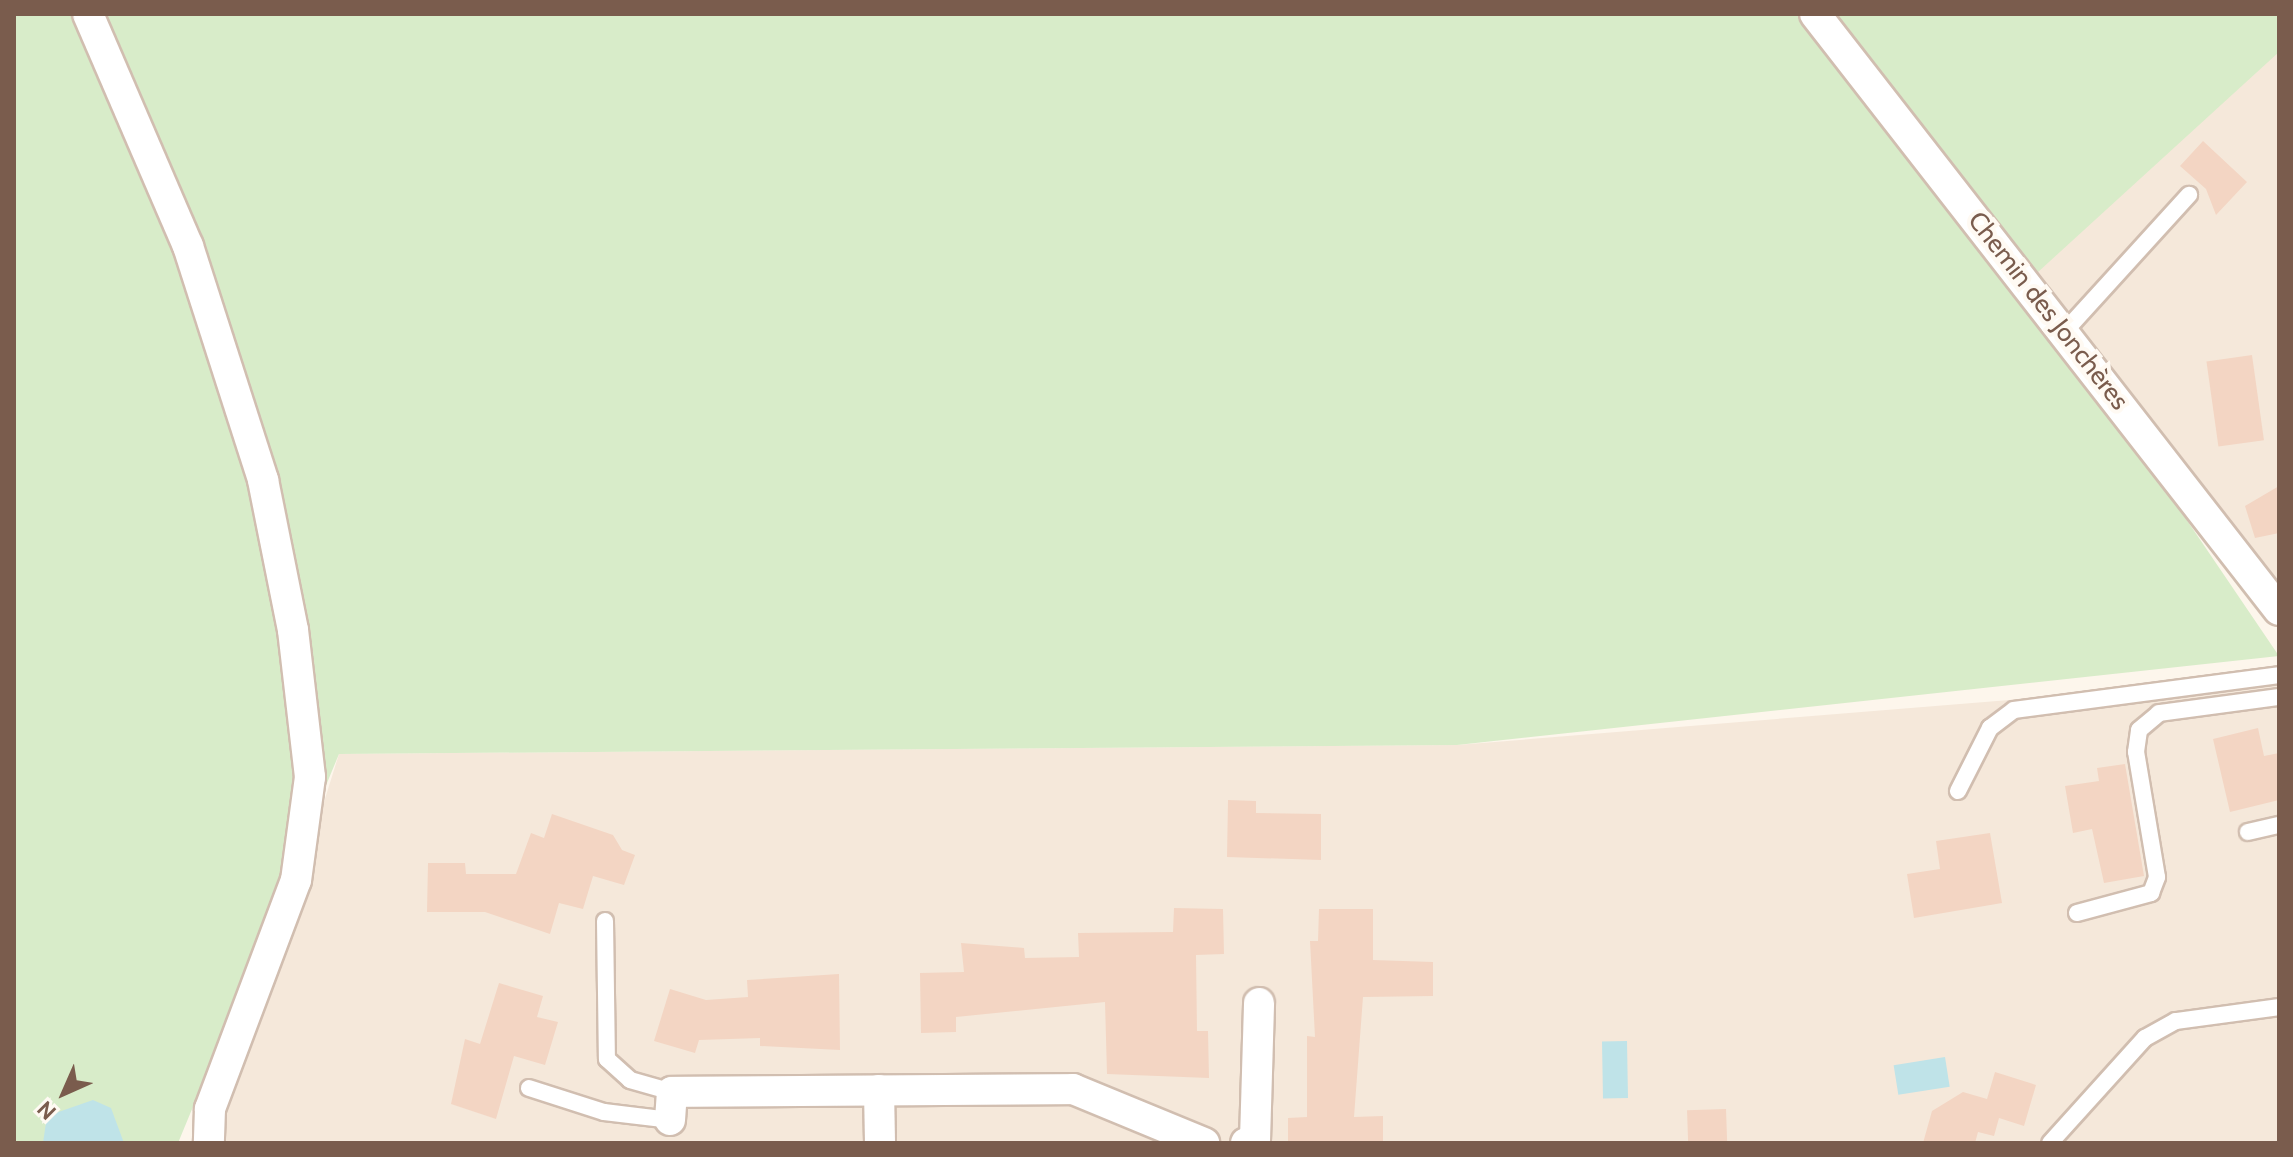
<!DOCTYPE html>
<meta charset="utf-8">
<style>
body{margin:0}
#map{position:relative;width:2293px;height:1157px;overflow:hidden;background:#fdf6ec;font-family:Cabin,sans-serif}
div>[style]{position:absolute}
.residential>*{inset:0;background:#f5e8da}
.green>*{inset:0;background:#d8ecc9}
.water>*{inset:0;background:#bfe3e8;transform-origin:0 0}
.building>*{inset:0;background:#f3d5c3;transform-origin:0 0}
.roads{filter:drop-shadow(2px 0 #d1beb0) drop-shadow(-2px 0 #d1beb0) drop-shadow(0 2px #d1beb0) drop-shadow(0 -2px #d1beb0)}
.service>*{height:16px;margin:-8px;padding:0 8px;transform-origin:8px;border-radius:8px;background:#fff}
.minor>*{height:30px;margin:-15px;padding:0 15px;transform-origin:15px;border-radius:15px;background:#fff}
span{translate:-50% -50%;white-space:nowrap;text-align:center;line-height:1.15;-webkit-text-stroke:8px #fffaf3;paint-order:stroke}
.street-label{font-size:26px;color:#7a5c4d}
.frame{position:absolute;inset:0;border:16px solid #7a5c4d;pointer-events:none}
.north{position:absolute;left:24px;top:1053px;width:80px;height:80px;-webkit-text-stroke:6px #fffaf3;paint-order:stroke;rotate:225deg;font-size:22px;font-weight:700;line-height:32px;text-align:center;color:#7a5c4d}
.north::after{content:'';display:block;margin:auto;width:28px;height:36px;background:#7a5c4d;clip-path:polygon(50% 0,100% 100%,50% 72%,0 100%)}
</style>
<div id="map">
<div class="residential">
<i style="clip-path:polygon(2279px 42px,2279px 611px,2025px 283px)"></i>
<i style="clip-path:polygon(2279px 678px,2279px 1143px,220px 1143px,219px 1137px,339px 754px,1457px 745px)"></i>
</div>
<div class="green">
<i style="clip-path:polygon(14px 14px,2279px 14px,2279px 52px,2026px 283px,2279px 656px,1457px 745px,339px 754px,178px 1143px,14px 1143px)"></i>
</div>
<div class="water">
<i style="left:1627px;top:1041px;width:57px;height:25px;rotate:89deg"></i>
<i style="left:1945px;top:1057px;width:30px;height:52px;rotate:81deg"></i>
<i style="clip-path:polygon(93px 1100px,111px 1108px,124px 1143px,43px 1143px,47px 1116px)"></i>
</div>
<div class="building">
<i style="clip-path:polygon(2203px 141px,2247px 182px,2216px 215px,2206px 189px,2180px 166px)"></i>
<i style="left:2252px;top:355px;width:86px;height:46px;rotate:82deg"></i>
<i style="clip-path:polygon(2279px 486px,2279px 533px,2255px 538px,2245px 506px)"></i>
<i style="clip-path:polygon(2258px 728px,2264px 756px,2279px 753px,2279px 800px,2230px 812px,2213px 739px)"></i>
<i style="clip-path:polygon(2125px 764px,2144px 876px,2104px 883px,2092px 829px,2073px 833px,2065px 786px,2099px 781px,2097px 768px)"></i>
<i style="clip-path:polygon(1228px 800px,1256px 801px,1256px 813px,1321px 814px,1321px 860px,1227px 857px)"></i>
<i style="clip-path:polygon(552px 814px,613px 835px,622px 850px,635px 855px,624px 885px,593px 876px,583px 909px,559px 903px,550px 934px,485px 912px,427px 912px,428px 863px,465px 863px,466px 874px,516px 874px,531px 833px,544px 838px)"></i>
<i style="clip-path:polygon(1990px 833px,2002px 903px,1914px 918px,1907px 874px,1940px 869px,1936px 841px)"></i>
<i style="clip-path:polygon(1174px 908px,1223px 909px,1224px 954px,1196px 955px,1197px 1031px,1208px 1031px,1209px 1078px,1107px 1074px,1105px 1002px,956px 1017px,956px 1032px,921px 1033px,920px 973px,964px 972px,961px 943px,1024px 948px,1025px 958px,1079px 957px,1078px 933px,1173px 932px)"></i>
<i style="clip-path:polygon(1319px 909px,1373px 909px,1373px 960px,1433px 962px,1433px 996px,1363px 997px,1354px 1117px,1383px 1116px,1383px 1143px,1288px 1143px,1288px 1118px,1307px 1117px,1307px 1036px,1315px 1037px,1310px 941px,1318px 941px)"></i>
<i style="clip-path:polygon(839px 974px,840px 1050px,760px 1046px,760px 1038px,699px 1040px,695px 1053px,654px 1041px,670px 989px,706px 1000px,748px 997px,747px 980px)"></i>
<i style="clip-path:polygon(499px 983px,543px 996px,537px 1017px,558px 1022px,545px 1065px,514px 1056px,496px 1119px,451px 1104px,465px 1039px,480px 1044px)"></i>
<i style="clip-path:polygon(1995px 1072px,2036px 1085px,2024px 1126px,1999px 1118px,1994px 1136px,1978px 1132px,1975px 1143px,1923px 1143px,1932px 1111px,1963px 1092px,1987px 1099px)"></i>
<i style="left:1726px;top:1109px;width:34px;height:39px;rotate:88deg"></i>
</div>
<div class="roads">
<div class="service">
<i style="left:2066px;top:330px;width:183px;rotate:-47.7deg"></i>
<i style="left:1958px;top:791px;width:71px;rotate:-63.1deg"></i>
<i style="left:1990px;top:728px;width:30px;rotate:-37deg"></i>
<i style="left:2014px;top:710px;width:267px;rotate:-7.5deg"></i>
<i style="left:2248px;top:832px;width:32px;rotate:-13deg"></i>
<i style="left:2077px;top:913px;width:77px;rotate:-15.1deg"></i>
<i style="left:2151px;top:893px;width:17px;rotate:-69deg"></i>
<i style="left:2157px;top:877px;width:127px;rotate:-99.5deg"></i>
<i style="left:2136px;top:752px;width:22px;rotate:-82deg"></i>
<i style="left:2139px;top:730px;width:26px;rotate:-40deg"></i>
<i style="left:2159px;top:713px;width:121px;rotate:-7.6deg"></i>
<i style="left:605px;top:921px;width:138px;rotate:89.2deg"></i>
<i style="left:607px;top:1059px;width:31px;rotate:42deg"></i>
<i style="left:630px;top:1080px;width:44px;rotate:15.9deg"></i>
<i style="left:529px;top:1088px;width:79px;rotate:17.7deg"></i>
<i style="left:604px;top:1112px;width:66px;rotate:6.9deg"></i>
<i style="left:2050px;top:1143px;width:142px;rotate:-47.9deg"></i>
<i style="left:2145px;top:1038px;width:35px;rotate:-29deg"></i>
<i style="left:2176px;top:1021px;width:104px;rotate:-7.7deg"></i>
</div>
<div class="minor">
<i style="left:88px;top:14px;width:253px;rotate:66.7deg"></i>
<i style="left:188px;top:246px;width:246px;rotate:72.2deg"></i>
<i style="left:263px;top:480px;width:153px;rotate:78.7deg"></i>
<i style="left:293px;top:630px;width:148px;rotate:83.4deg"></i>
<i style="left:310px;top:777px;width:104px;rotate:97.7deg"></i>
<i style="left:296px;top:880px;width:245px;rotate:110.6deg"></i>
<i style="left:210px;top:1109px;width:34px;rotate:92deg"></i>
<i style="left:1815px;top:14px;width:755px;rotate:52.1deg"></i>
<i style="left:879px;top:1090px;width:53px;rotate:88.9deg"></i>
<i style="left:670px;top:1120px;width:28px;rotate:-86deg"></i>
<i style="left:672px;top:1092px;width:401px;rotate:-0.4deg"></i>
<i style="left:1073px;top:1089px;width:142px;rotate:22.4deg"></i>
<i style="left:1246px;top:1143px;width:9px;rotate:-18deg"></i>
<i style="left:1255px;top:1140px;width:137px;rotate:-88.3deg"></i>
</div>
</div>
<div class="street-label">
<span style="left:2048px;top:311px;rotate:52deg">Chemin des Jonchères</span>
</div>
<div class="frame"></div>
<div class="north">N</div>
</div>
